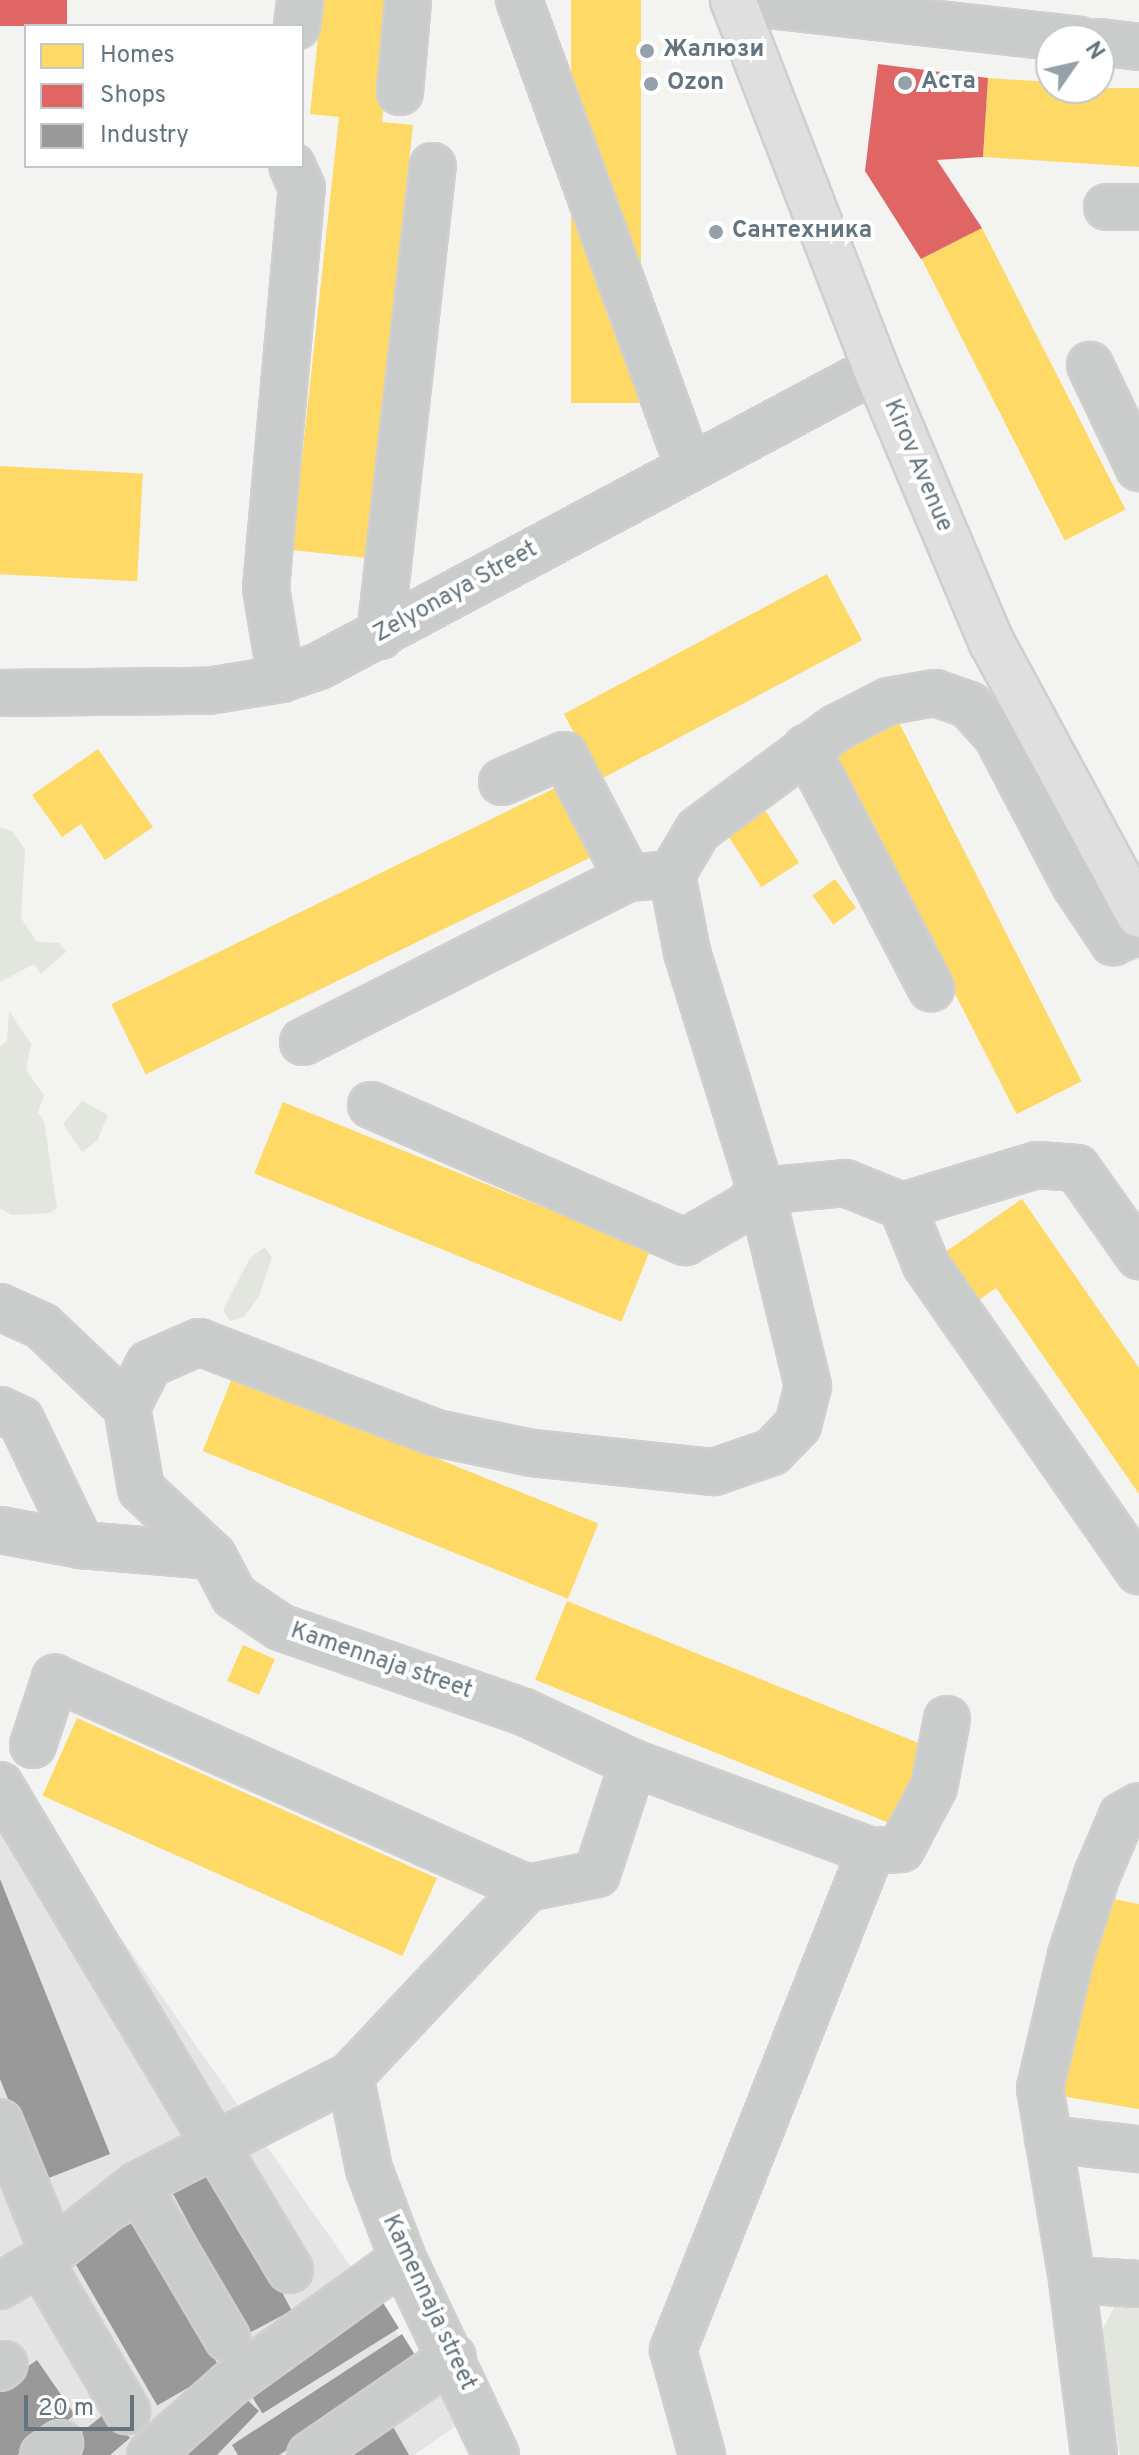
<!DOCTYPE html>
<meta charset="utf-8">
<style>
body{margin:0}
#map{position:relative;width:1139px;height:2455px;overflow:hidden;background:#f3f3f1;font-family:Overpass,sans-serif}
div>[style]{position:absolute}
.built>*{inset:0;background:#e3e4e3}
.green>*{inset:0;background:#e2e6df}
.homes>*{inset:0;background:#ffd966;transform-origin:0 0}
.shops>*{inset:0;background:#e06666;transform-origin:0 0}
.industry>*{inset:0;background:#999;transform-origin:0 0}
.roads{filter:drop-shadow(2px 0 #cfcfcf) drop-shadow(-2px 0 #cfcfcf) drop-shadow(0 2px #cfcfcf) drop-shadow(0 -2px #cfcfcf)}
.minor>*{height:44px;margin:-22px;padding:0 22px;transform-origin:22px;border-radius:22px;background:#cacccc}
.major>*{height:44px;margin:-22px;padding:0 22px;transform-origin:22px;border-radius:22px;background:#dfdfe0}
.dots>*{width:22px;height:22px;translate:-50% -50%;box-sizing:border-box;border:4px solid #fff;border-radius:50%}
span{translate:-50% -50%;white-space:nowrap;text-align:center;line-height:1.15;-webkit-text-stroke:8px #fff;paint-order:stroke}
.poi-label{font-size:24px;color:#637580;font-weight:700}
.left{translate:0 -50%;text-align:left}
.street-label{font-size:24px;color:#637580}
.legend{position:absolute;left:24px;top:24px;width:280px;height:144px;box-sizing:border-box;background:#fff;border:2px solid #c1c8cc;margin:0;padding:10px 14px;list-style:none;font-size:24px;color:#637580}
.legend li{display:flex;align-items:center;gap:16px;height:40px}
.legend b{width:40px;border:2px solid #c1c8cc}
.north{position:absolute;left:1035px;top:24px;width:80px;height:80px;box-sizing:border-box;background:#fff;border:2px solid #c1c8cc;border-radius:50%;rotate:56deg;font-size:22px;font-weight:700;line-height:32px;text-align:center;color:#637580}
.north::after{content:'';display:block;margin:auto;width:28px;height:36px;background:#95a1a8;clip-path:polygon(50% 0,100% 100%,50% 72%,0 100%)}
.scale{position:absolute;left:24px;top:2395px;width:110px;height:36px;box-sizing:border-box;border:4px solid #637580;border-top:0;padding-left:10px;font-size:24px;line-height:28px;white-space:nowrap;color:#637580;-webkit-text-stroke:6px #fff;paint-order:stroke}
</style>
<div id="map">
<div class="built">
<i style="clip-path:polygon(0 1765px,460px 2423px,414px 2455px,0 2455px)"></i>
</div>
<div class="green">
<i style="clip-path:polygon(0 827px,13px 832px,25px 850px,21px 918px,37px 942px,59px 943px,66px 952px,41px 974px,34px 964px,0 982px)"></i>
<i style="clip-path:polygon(9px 1011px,31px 1044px,26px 1069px,44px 1096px,38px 1112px,44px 1121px,57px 1208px,50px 1213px,11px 1215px,0 1208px,0 1046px,7px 1041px)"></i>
<i style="clip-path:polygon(82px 1101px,108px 1115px,97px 1141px,82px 1152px,63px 1124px)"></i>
<i style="clip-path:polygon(265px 1247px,272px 1258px,259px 1296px,244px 1317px,230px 1321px,223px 1310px,250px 1258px)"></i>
<i style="clip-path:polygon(1115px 2306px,1139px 2308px,1139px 2455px,1120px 2455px,1101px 2332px)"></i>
</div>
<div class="homes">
<i style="clip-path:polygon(322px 0,394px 0,382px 122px,413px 125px,366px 558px,292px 550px,339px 117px,310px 114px)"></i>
<i style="left:571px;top:0;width:70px;height:403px"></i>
<i style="clip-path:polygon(988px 78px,1051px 82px,1051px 88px,1139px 88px,1139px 167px,983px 157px)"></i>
<i style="left:982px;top:228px;width:316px;height:68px;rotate:63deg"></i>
<i style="left:0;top:466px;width:143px;height:108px;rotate:3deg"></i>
<i style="left:827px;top:574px;width:75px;height:298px;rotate:62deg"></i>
<i style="left:895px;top:715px;width:411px;height:73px;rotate:63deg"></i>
<i style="clip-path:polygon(98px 749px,153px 827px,105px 860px,81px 824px,62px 837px,32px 795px)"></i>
<i style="left:559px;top:786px;width:78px;height:498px;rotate:64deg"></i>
<i style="left:761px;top:804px;width:70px;height:45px;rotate:57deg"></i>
<i style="left:835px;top:879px;width:36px;height:28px;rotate:54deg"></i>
<i style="left:283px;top:1102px;width:396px;height:77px;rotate:22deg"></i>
<i style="clip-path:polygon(1022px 1199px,1139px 1368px,1139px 1494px,996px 1288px,969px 1307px,935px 1259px)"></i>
<i style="left:233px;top:1376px;width:394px;height:81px;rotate:22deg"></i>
<i style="left:567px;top:1601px;width:394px;height:85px;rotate:22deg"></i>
<i style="left:243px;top:1645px;width:35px;height:39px;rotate:24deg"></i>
<i style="left:77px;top:1718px;width:394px;height:85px;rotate:24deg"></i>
<i style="clip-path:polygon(1103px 1897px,1139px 1904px,1139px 2109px,1061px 2096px)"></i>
</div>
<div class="shops">
<i style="left:0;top:0;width:67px;height:26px"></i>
<i style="clip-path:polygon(878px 64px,988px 78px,983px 157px,937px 160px,982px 228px,921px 259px,865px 171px)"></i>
</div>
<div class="industry">
<i style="clip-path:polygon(0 1879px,110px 2154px,41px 2181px,0 2079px)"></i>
<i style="left:217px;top:2170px;width:159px;height:50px;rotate:62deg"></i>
<i style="left:135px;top:2221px;width:171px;height:73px;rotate:60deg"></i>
<i style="left:382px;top:2301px;width:32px;height:161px;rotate:58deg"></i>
<i style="clip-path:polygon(402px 2334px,420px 2363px,279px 2455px,238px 2455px,232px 2445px)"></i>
<i style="clip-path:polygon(37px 2360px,75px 2415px,17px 2455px,0 2455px,0 2386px)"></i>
<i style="clip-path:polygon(236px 2389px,259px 2411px,217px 2455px,173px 2455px)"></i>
<i style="clip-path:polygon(108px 2411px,130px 2438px,110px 2455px,53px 2455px)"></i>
<i style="clip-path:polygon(392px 2425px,409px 2455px,348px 2455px)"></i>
</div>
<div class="roads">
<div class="minor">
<i style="left:519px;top:0;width:496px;rotate:70deg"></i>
<i style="left:733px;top:1px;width:349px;rotate:6.4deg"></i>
<i style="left:297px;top:26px;width:26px;rotate:-83deg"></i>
<i style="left:1099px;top:42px;width:40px;rotate:7.1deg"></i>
<i style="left:400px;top:92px;width:92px;rotate:-85deg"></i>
<i style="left:1107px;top:207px;width:32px"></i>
<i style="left:1090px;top:365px;width:114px;rotate:64.6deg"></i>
<i style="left:380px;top:636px;width:473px;rotate:-83.6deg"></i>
<i style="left:281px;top:679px;width:92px;rotate:-99.4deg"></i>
<i style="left:266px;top:588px;width:402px;rotate:-84.9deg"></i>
<i style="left:302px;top:188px;width:24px;rotate:-114deg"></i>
<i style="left:0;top:693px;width:208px;rotate:-0.6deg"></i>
<i style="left:208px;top:691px;width:74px;rotate:-9.3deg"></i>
<i style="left:281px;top:679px;width:40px;rotate:-18.9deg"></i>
<i style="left:319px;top:666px;width:631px;rotate:-28.07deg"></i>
<i style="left:806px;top:748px;width:271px;rotate:62.5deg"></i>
<i style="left:502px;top:782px;width:68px;rotate:-23.5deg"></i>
<i style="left:564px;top:755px;width:139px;rotate:62.5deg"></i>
<i style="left:303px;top:1042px;width:364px;rotate:-26.8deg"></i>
<i style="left:628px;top:878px;width:44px;rotate:-5.2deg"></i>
<i style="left:371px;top:1105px;width:343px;rotate:23.6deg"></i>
<i style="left:685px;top:1242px;width:70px;rotate:-29.8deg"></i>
<i style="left:746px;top:1207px;width:22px;rotate:-47deg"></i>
<i style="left:761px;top:1191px;width:84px;rotate:-5.4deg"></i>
<i style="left:845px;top:1183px;width:61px;rotate:22deg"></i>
<i style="left:902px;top:1206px;width:64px;rotate:67.9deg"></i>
<i style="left:926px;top:1265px;width:373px;rotate:55.2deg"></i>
<i style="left:902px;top:1206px;width:141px;rotate:-16.9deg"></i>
<i style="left:1037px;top:1165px;width:40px;rotate:4.3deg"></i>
<i style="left:1077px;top:1168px;width:108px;rotate:54.8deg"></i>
<i style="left:0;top:1307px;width:46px;rotate:24.3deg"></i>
<i style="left:42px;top:1326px;width:117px;rotate:43.6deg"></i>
<i style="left:0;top:1410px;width:23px;rotate:25deg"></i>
<i style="left:21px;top:1420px;width:139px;rotate:64.4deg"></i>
<i style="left:81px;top:1545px;width:132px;rotate:4.8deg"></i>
<i style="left:0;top:1530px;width:82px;rotate:10.5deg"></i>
<i style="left:947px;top:1719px;width:69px;rotate:100.8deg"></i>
<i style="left:934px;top:1787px;width:70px;rotate:118deg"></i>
<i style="left:901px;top:1849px;width:30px;rotate:176deg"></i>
<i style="left:871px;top:1851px;width:254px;rotate:-159.7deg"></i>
<i style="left:633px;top:1763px;width:120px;rotate:-154.9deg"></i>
<i style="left:524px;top:1712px;width:258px;rotate:-160.8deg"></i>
<i style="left:280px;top:1627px;width:55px;rotate:-146deg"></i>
<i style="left:234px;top:1596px;width:45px;rotate:-117.7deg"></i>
<i style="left:213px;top:1556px;width:98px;rotate:-137.1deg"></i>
<i style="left:141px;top:1489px;width:83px;rotate:-99.7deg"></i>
<i style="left:127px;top:1407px;width:48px;rotate:-62.9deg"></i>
<i style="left:149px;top:1364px;width:55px;rotate:-23.7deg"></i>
<i style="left:199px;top:1342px;width:254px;rotate:21deg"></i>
<i style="left:436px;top:1433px;width:98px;rotate:11.8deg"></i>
<i style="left:532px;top:1453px;width:183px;rotate:6deg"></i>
<i style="left:714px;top:1472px;width:61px;rotate:-19deg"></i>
<i style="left:772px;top:1452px;width:37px;rotate:-46deg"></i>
<i style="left:798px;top:1425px;width:40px;rotate:-75.6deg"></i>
<i style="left:808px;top:1386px;width:201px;rotate:-103.6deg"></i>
<i style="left:761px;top:1191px;width:250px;rotate:-107.2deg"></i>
<i style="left:687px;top:952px;width:79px;rotate:-100.9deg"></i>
<i style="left:672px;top:874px;width:51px;rotate:-59.4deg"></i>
<i style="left:698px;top:830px;width:172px;rotate:-36.5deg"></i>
<i style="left:836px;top:728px;width:59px;rotate:-27deg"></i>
<i style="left:889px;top:701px;width:47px;rotate:-9.9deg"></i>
<i style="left:935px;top:693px;width:36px;rotate:19deg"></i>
<i style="left:969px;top:705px;width:42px;rotate:47.9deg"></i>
<i style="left:997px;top:736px;width:168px;rotate:62.4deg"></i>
<i style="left:1075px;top:885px;width:69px;rotate:56.3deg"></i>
<i style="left:1113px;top:942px;width:28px;rotate:-23deg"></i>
<i style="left:33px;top:1745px;width:71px;rotate:-71.8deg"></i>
<i style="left:55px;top:1678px;width:517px;rotate:23.99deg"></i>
<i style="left:0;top:1785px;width:565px;rotate:59.12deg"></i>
<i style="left:1139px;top:1806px;width:20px;rotate:150deg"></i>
<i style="left:1122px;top:1816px;width:64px;rotate:113deg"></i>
<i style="left:1097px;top:1875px;width:84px;rotate:108deg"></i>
<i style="left:1071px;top:1955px;width:137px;rotate:103.1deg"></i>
<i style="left:1040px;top:2088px;width:195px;rotate:80.5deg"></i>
<i style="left:1072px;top:2280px;width:67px;rotate:3.4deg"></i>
<i style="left:0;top:2122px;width:140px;rotate:67.8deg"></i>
<i style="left:1048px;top:2139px;width:92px;rotate:6.3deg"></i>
<i style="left:137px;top:2185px;width:178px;rotate:59.5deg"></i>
<i style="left:40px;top:2262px;width:173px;rotate:59.7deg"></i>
<i style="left:1072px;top:2280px;width:176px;rotate:82.8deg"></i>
<i style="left:0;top:2286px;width:47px;rotate:-31deg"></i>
<i style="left:40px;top:2262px;width:124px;rotate:-38.4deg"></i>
<i style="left:137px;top:2185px;width:239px;rotate:-27.1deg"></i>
<i style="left:0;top:2368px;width:6px;rotate:-39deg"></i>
<i style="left:43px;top:2455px;width:21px;rotate:-35deg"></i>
<i style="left:150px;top:2455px;width:107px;rotate:-41.6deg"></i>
<i style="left:230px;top:2384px;width:213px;rotate:-35.8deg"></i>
<i style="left:310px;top:2455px;width:173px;rotate:-34.4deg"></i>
<i style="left:496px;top:2455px;width:217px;rotate:-115.4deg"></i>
<i style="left:403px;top:2259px;width:96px;rotate:-110.7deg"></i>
<i style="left:369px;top:2169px;width:95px;rotate:-101.5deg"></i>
<i style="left:350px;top:2076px;width:258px;rotate:-46.7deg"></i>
<i style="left:527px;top:1888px;width:71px;rotate:-11.3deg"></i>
<i style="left:597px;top:1874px;width:117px;rotate:-72deg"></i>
<i style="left:702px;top:2455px;width:109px;rotate:-105.4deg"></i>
<i style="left:673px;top:2350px;width:537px;rotate:-68.36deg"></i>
</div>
<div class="major">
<i style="left:733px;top:0;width:396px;rotate:68.8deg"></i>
<i style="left:876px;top:369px;width:298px;rotate:67.1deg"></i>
<i style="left:992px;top:643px;width:309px;rotate:61.6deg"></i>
</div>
</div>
<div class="dots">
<i style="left:647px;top:51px;background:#95a1a8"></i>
<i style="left:905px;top:83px;background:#95a1a8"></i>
<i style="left:651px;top:84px;background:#95a1a8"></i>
<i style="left:716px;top:232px;background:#95a1a8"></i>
</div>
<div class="poi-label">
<span class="left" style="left:663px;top:51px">Жалюзи</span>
<span class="left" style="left:921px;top:83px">Аста</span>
<span class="left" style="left:667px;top:84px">Ozon</span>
<span class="left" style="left:732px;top:232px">Сантехника</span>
</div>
<div class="street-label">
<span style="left:917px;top:466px;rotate:67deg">Kirov Avenue</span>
<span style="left:456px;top:593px;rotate:-29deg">Zelyonaya Street</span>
<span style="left:381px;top:1662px;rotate:19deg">Kamennaja street</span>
<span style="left:428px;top:2303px;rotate:65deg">Kamennaja street</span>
</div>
<ul class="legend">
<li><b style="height:22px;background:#ffd966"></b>Homes</li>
<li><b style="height:22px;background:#e06666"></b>Shops</li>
<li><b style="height:22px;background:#999"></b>Industry</li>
</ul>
<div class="north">N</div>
<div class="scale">20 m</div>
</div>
